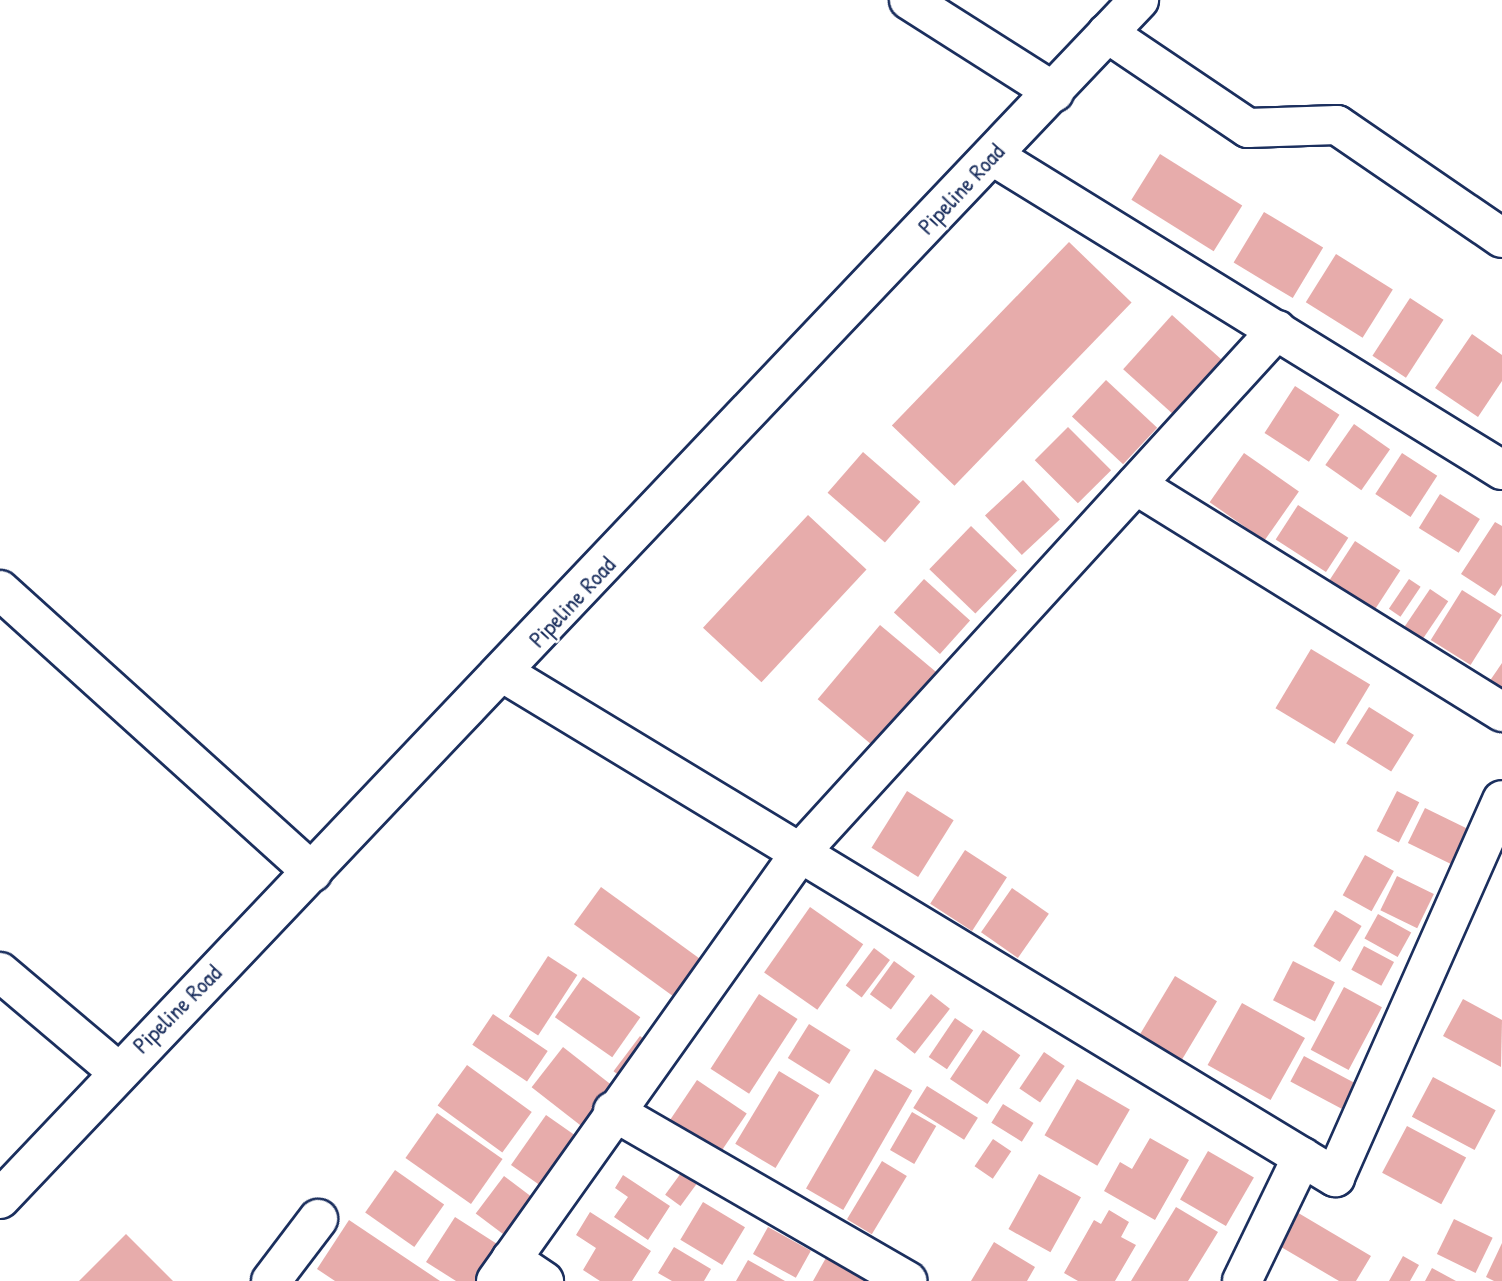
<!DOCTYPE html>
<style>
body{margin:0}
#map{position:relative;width:1502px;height:1281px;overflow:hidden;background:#fff;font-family:"Patrick Hand",sans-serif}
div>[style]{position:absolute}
.building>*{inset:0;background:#e7acab;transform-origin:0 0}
.roads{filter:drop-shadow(2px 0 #1b2f5e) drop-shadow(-2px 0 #1b2f5e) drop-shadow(0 2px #1b2f5e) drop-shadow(0 -2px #1b2f5e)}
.minor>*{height:38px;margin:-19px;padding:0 19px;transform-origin:19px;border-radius:19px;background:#fff}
.secondary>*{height:38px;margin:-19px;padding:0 19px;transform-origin:19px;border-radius:19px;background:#fff}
span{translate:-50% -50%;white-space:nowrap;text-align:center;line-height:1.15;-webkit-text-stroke:5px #fff;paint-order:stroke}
.street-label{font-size:24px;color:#1b2f5e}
</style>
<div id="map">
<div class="building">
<i style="left:1160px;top:154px;width:97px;height:54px;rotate:32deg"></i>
<i style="left:1264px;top:212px;width:69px;height:59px;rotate:31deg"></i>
<i style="left:1069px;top:242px;width:87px;height:255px;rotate:44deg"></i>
<i style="left:1336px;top:254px;width:67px;height:57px;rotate:32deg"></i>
<i style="left:1410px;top:298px;width:40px;height:69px;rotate:33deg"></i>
<i style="left:1172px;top:315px;width:74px;height:73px;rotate:42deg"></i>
<i style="clip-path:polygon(1472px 334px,1502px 355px,1502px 381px,1478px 417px,1435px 388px)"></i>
<i style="left:1106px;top:380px;width:70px;height:50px;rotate:43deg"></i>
<i style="left:1295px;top:386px;width:53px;height:56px;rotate:33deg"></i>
<i style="left:1354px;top:424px;width:44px;height:50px;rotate:35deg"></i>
<i style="left:1068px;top:427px;width:61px;height:47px;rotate:45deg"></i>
<i style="left:863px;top:452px;width:76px;height:54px;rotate:41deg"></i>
<i style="left:1244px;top:453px;width:67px;height:60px;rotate:35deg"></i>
<i style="left:1402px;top:453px;width:42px;height:49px;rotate:33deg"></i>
<i style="left:1023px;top:480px;width:54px;height:52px;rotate:47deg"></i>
<i style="left:1440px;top:494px;width:47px;height:40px;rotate:32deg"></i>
<i style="left:1298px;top:505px;width:60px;height:41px;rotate:33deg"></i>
<i style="left:808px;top:515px;width:80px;height:154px;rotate:43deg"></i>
<i style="clip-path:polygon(1495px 522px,1502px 526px,1502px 585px,1495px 596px,1461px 574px)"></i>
<i style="left:971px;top:526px;width:64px;height:60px;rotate:44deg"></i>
<i style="left:1355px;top:541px;width:54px;height:49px;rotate:33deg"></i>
<i style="left:924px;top:579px;width:62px;height:45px;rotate:42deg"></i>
<i style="left:1409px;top:579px;width:14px;height:36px;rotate:34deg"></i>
<i style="left:1430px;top:589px;width:22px;height:48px;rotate:34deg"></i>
<i style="left:1462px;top:590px;width:47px;height:59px;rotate:32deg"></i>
<i style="left:880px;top:625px;width:76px;height:97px;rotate:40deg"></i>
<i style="left:1311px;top:649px;width:69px;height:69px;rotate:31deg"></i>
<i style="clip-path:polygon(1502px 663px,1502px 695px,1487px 685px)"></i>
<i style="left:1369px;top:707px;width:53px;height:43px;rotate:32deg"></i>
<i style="left:907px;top:791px;width:55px;height:67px;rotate:32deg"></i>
<i style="left:1397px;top:791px;width:25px;height:45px;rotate:27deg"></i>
<i style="left:1425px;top:808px;width:49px;height:39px;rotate:26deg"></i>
<i style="left:965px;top:850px;width:50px;height:64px;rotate:33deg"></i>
<i style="left:1365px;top:855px;width:33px;height:46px;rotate:29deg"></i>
<i style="left:1397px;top:876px;width:41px;height:38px;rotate:26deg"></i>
<i style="left:601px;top:887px;width:135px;height:46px;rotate:36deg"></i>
<i style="left:1012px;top:888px;width:45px;height:54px;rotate:35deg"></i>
<i style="left:810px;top:907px;width:65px;height:80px;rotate:35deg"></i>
<i style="left:1335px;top:910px;width:31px;height:42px;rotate:31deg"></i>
<i style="left:1378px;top:914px;width:38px;height:28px;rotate:29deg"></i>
<i style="left:1364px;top:946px;width:34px;height:27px;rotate:28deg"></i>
<i style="left:874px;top:948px;width:20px;height:47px;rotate:37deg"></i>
<i style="left:548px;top:956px;width:35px;height:72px;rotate:33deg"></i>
<i style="left:894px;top:961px;width:26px;height:41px;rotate:36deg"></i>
<i style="left:1293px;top:961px;width:47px;height:44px;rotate:27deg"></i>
<i style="left:1175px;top:976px;width:49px;height:74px;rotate:31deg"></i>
<i style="left:583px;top:977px;width:70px;height:49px;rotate:35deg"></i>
<i style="left:1344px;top:987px;width:43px;height:71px;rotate:28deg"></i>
<i style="left:759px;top:994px;width:46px;height:89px;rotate:33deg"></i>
<i style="left:931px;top:994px;width:24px;height:57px;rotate:38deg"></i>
<i style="clip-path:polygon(1463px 999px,1502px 1020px,1501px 1067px,1443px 1036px)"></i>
<i style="left:1242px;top:1003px;width:72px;height:71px;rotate:29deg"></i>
<i style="left:493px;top:1014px;width:66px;height:37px;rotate:34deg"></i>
<i style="left:955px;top:1018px;width:22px;height:47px;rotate:34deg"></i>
<i style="left:809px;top:1024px;width:49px;height:40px;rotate:32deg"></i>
<i style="left:983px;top:1030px;width:45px;height:59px;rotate:34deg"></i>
<i style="left:640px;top:1036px;width:21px;height:44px;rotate:37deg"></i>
<i style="left:563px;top:1047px;width:79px;height:51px;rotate:38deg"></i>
<i style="left:1044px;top:1052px;width:25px;height:44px;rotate:34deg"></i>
<i style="left:1304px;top:1056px;width:58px;height:29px;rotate:28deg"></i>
<i style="left:467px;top:1065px;width:80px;height:50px;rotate:36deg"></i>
<i style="left:875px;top:1069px;width:43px;height:138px;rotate:30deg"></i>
<i style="left:779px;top:1071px;width:47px;height:85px;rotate:31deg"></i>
<i style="left:1433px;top:1077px;width:71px;height:45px;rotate:28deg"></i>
<i style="left:1077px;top:1079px;width:61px;height:65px;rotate:30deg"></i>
<i style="left:697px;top:1080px;width:60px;height:57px;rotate:34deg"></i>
<i style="left:927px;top:1086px;width:60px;height:26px;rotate:32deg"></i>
<i style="left:1003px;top:1104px;width:36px;height:22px;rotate:32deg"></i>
<i style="left:912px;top:1112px;width:28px;height:44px;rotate:30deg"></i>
<i style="left:437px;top:1113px;width:80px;height:55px;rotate:35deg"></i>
<i style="left:546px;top:1115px;width:55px;height:61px;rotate:35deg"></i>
<i style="left:1407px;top:1126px;width:67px;height:53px;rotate:28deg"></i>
<i style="clip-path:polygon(1150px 1138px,1189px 1160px,1155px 1220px,1104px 1191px,1120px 1162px,1132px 1169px)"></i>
<i style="left:993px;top:1139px;width:22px;height:33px;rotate:34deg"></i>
<i style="left:1208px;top:1151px;width:53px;height:56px;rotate:30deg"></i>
<i style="left:882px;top:1161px;width:29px;height:68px;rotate:31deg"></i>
<i style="left:395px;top:1170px;width:60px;height:52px;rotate:35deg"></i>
<i style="left:681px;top:1173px;width:19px;height:27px;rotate:36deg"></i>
<i style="left:1039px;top:1174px;width:48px;height:63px;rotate:29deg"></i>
<i style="clip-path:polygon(623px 1175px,670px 1206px,648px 1240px,614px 1217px,628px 1197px,615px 1188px)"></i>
<i style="left:504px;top:1176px;width:44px;height:47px;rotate:37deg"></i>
<i style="left:703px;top:1202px;width:49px;height:44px;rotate:31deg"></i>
<i style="clip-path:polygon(1176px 1207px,1218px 1232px,1188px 1281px,1131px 1281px)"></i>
<i style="clip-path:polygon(1109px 1210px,1129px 1222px,1121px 1237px,1136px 1245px,1115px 1281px,1078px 1281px,1064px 1273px,1094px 1220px,1101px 1224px)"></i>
<i style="clip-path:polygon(1295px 1211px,1371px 1256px,1356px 1281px,1339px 1281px,1276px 1244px)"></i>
<i style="clip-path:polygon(590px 1212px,651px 1251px,632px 1281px,600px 1281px,583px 1270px,596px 1248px,576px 1235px)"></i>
<i style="clip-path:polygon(455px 1217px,511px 1253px,493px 1281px,456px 1281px,426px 1262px)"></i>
<i style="left:1454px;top:1219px;width:43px;height:39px;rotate:26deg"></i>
<i style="clip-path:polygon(349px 1220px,440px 1281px,335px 1281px,317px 1269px)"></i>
<i style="left:768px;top:1227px;width:49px;height:31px;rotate:29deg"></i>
<i style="clip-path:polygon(126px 1234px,173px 1281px,79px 1281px)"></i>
<i style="clip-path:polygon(994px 1242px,1035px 1267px,1027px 1281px,971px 1281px)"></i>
<i style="clip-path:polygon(1502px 1243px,1502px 1281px,1494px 1281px,1486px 1277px)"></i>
<i style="clip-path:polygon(674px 1247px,711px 1269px,704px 1281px,672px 1281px,658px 1273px)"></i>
<i style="clip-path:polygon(827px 1256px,869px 1279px,868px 1281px,813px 1281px)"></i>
<i style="clip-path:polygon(1403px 1256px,1419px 1265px,1410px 1281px,1389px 1281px)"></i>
<i style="clip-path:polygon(748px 1260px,785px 1281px,736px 1281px)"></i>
<i style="clip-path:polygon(1432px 1268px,1456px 1281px,1425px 1281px)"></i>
</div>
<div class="roads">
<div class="minor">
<i style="left:909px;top:0;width:172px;rotate:32.4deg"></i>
<i style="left:1107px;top:33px;width:170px;rotate:34deg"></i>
<i style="left:1248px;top:128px;width:89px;rotate:-1.9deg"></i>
<i style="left:1337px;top:125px;width:200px;rotate:34.4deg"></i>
<i style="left:993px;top:156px;width:598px;rotate:31.67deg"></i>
<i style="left:1136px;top:485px;width:431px;rotate:31.8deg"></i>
<i style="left:0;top:590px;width:421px;rotate:42.1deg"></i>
<i style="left:505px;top:674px;width:971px;rotate:31.22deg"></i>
<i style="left:1335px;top:1177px;width:412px;rotate:-66.1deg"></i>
<i style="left:0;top:972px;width:152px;rotate:40.2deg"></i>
<i style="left:613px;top:1111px;width:340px;rotate:30deg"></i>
<i style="left:511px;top:1259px;width:40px;rotate:34deg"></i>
<i style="left:271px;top:1281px;width:78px;rotate:-52.8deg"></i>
<i style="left:496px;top:1281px;width:530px;rotate:-54.6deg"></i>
<i style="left:803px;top:849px;width:703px;rotate:-47.59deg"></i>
<i style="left:1242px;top:1281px;width:138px;rotate:-64.2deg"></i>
</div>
<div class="secondary">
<i style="left:0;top:1199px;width:1654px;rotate:-46.47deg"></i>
</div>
</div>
<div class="street-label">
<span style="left:961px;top:189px;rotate:-47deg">Pipeline Road</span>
<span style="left:572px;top:602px;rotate:-47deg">Pipeline Road</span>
<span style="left:177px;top:1009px;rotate:-45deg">Pipeline Road</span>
</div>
</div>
